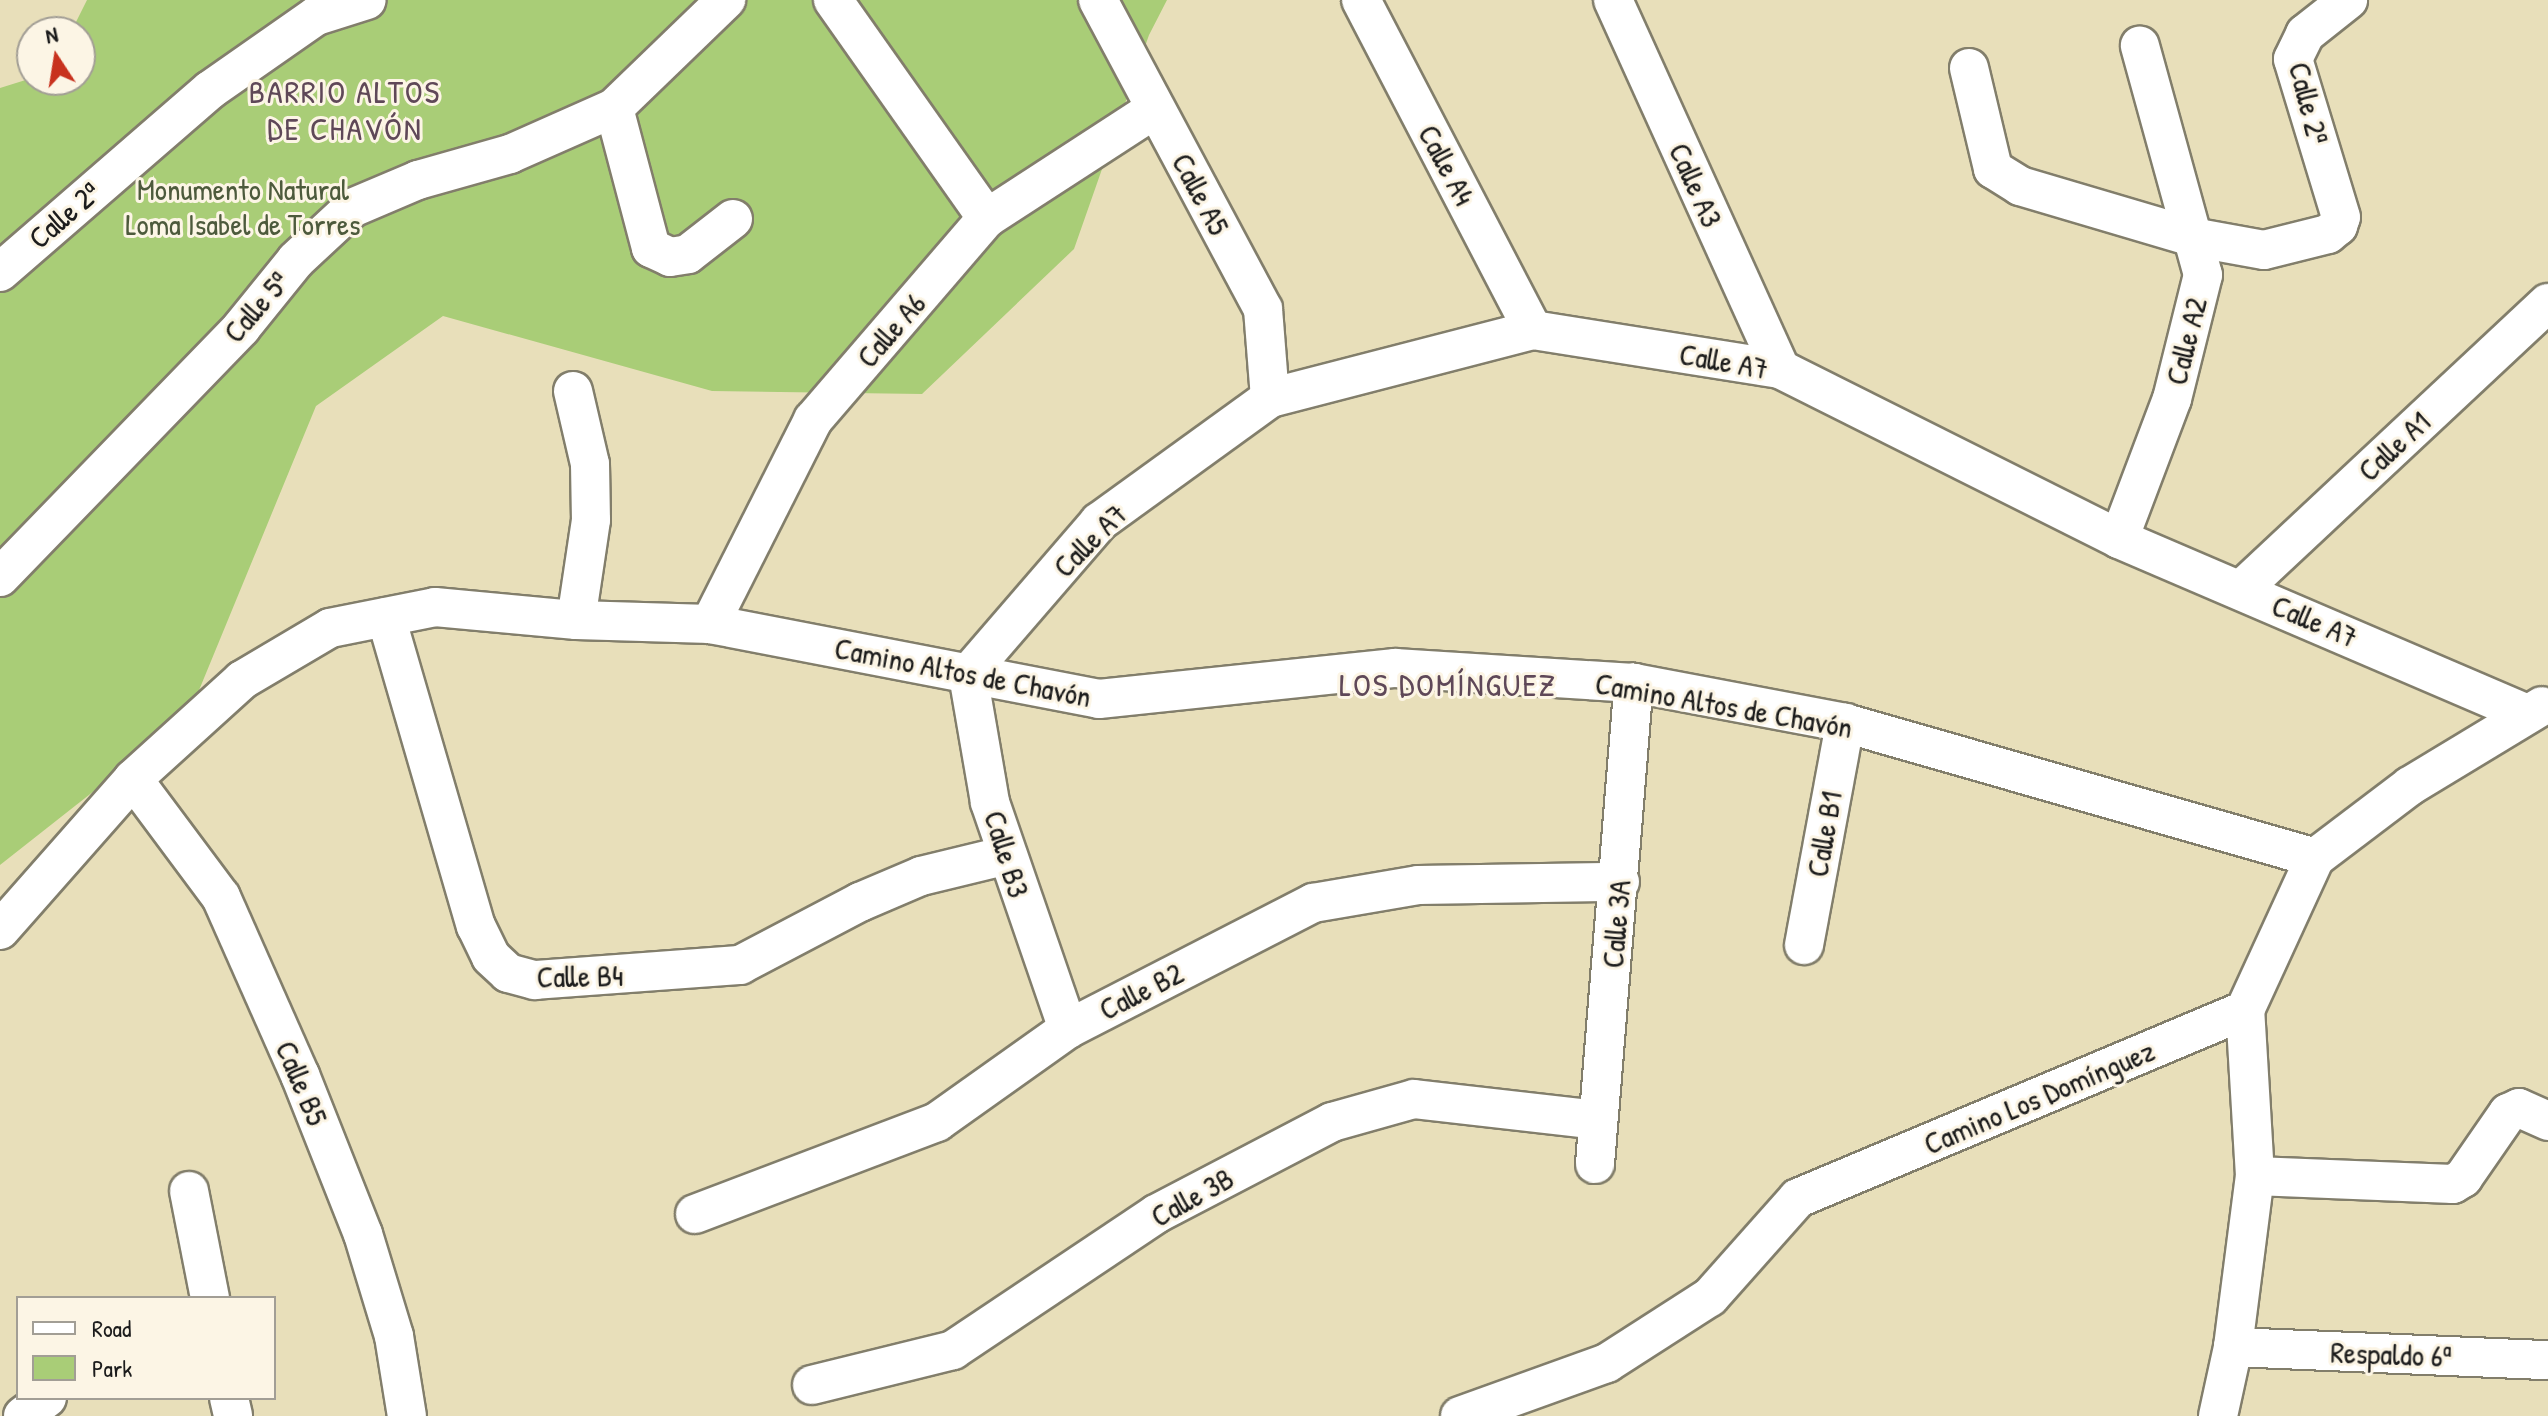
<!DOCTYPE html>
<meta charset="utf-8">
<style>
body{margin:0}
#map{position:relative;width:2548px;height:1416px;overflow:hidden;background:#e8dfba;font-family:"Patrick Hand",sans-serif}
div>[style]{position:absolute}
.green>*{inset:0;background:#a9cd77}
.roads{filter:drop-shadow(2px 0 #827e6b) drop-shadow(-2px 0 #827e6b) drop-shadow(0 2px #827e6b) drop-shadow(0 -2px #827e6b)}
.minor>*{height:38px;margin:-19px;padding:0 19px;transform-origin:19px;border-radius:19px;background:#fff}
span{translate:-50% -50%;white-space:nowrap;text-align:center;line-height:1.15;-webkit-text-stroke:6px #fcf5e5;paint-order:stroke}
.street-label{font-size:30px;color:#1c1c1c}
.park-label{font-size:30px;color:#4d5a3c}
.neighbourhood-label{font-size:32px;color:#5f4858;letter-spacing:2px}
.legend{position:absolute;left:16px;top:1296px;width:260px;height:104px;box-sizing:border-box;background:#fcf5e5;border:2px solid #a29e95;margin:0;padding:10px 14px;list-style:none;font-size:24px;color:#1c1c1c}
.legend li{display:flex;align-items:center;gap:16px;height:40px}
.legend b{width:40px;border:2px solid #a29e95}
.north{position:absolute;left:16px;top:16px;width:80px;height:80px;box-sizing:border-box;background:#fcf5e5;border:2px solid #a29e95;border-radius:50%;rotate:348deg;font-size:22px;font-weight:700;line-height:32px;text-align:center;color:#1c1c1c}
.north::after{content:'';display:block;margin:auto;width:28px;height:36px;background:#c8321e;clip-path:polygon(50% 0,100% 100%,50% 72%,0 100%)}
</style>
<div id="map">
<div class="green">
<i style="clip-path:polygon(87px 0,1167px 0,1149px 35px,1074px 249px,922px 394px,712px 391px,443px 316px,316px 406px,188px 717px,0 865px,0 88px,32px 78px,80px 80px,80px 32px,71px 32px)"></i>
</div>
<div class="roads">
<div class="minor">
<i style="left:833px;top:0;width:267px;rotate:54.8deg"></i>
<i style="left:1098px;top:0;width:350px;rotate:61.9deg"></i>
<i style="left:1263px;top:309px;width:89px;rotate:85.5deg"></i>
<i style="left:1361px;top:0;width:372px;rotate:62.5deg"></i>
<i style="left:1613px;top:0;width:405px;rotate:65.6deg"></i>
<i style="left:1969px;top:68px;width:104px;rotate:76.6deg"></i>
<i style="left:1993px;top:169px;width:32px;rotate:32deg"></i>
<i style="left:2020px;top:186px;width:179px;rotate:16.5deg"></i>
<i style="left:2192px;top:237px;width:73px;rotate:10.2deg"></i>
<i style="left:2264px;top:250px;width:66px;rotate:-14deg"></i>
<i style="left:2328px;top:234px;width:13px;rotate:-39deg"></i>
<i style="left:2338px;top:226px;width:9px;rotate:-72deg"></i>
<i style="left:2341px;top:217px;width:165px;rotate:-106.9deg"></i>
<i style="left:2293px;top:59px;width:28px;rotate:-64deg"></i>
<i style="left:2305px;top:34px;width:55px;rotate:-38.3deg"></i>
<i style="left:614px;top:108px;width:145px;rotate:75.2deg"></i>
<i style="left:651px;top:248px;width:21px;rotate:25deg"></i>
<i style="left:670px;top:257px;width:18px;rotate:-9deg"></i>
<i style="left:688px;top:254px;width:57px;rotate:-37.9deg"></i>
<i style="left:0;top:272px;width:278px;rotate:-40.9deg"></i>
<i style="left:210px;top:90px;width:129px;rotate:-34.9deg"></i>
<i style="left:316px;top:16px;width:53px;rotate:-17.4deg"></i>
<i style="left:573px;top:391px;width:75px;rotate:76.9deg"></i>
<i style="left:590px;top:464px;width:56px;rotate:89deg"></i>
<i style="left:591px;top:520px;width:101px;rotate:98.5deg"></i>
<i style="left:2119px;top:539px;width:150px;rotate:-69.3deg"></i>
<i style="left:2172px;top:399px;width:128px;rotate:-76deg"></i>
<i style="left:2203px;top:275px;width:238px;rotate:-105.4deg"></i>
<i style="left:0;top:577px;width:347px;rotate:-45.9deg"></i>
<i style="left:241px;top:328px;width:87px;rotate:-51deg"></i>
<i style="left:296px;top:260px;width:76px;rotate:-42.9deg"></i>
<i style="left:352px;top:208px;width:72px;rotate:-23deg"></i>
<i style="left:418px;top:180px;width:96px;rotate:-15.8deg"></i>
<i style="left:510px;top:154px;width:114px;rotate:-23.9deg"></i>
<i style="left:614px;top:108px;width:156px;rotate:-44deg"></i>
<i style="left:2241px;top:590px;width:420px;rotate:-43.1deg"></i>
<i style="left:386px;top:617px;width:322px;rotate:73.8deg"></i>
<i style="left:476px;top:926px;width:34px;rotate:64deg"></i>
<i style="left:491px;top:957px;width:23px;rotate:43deg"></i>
<i style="left:508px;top:973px;width:28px;rotate:15deg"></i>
<i style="left:535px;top:980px;width:206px;rotate:-4.2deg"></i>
<i style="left:740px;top:965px;width:136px;rotate:-27.7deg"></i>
<i style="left:860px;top:902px;width:66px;rotate:-23.1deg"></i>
<i style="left:921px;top:876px;width:89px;rotate:-13.7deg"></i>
<i style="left:710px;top:624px;width:229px;rotate:-63.2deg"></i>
<i style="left:813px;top:420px;width:267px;rotate:-49.3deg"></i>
<i style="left:987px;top:218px;width:200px;rotate:-33deg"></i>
<i style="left:133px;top:779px;width:147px;rotate:53.3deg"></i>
<i style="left:221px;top:897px;width:195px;rotate:66.1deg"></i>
<i style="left:300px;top:1075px;width:171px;rotate:68.4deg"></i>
<i style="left:363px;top:1234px;width:107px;rotate:73.1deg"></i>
<i style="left:394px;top:1336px;width:81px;rotate:80.8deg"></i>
<i style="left:0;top:930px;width:201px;rotate:-48.6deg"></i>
<i style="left:133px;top:779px;width:147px;rotate:-42.2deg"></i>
<i style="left:242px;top:680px;width:102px;rotate:-30.6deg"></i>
<i style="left:330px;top:628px;width:107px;rotate:-11.3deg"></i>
<i style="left:435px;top:607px;width:142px;rotate:5.3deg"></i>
<i style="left:576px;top:620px;width:134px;rotate:1.7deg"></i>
<i style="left:710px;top:624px;width:396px;rotate:10.9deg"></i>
<i style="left:1099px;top:699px;width:298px;rotate:-6deg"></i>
<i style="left:1395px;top:668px;width:239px;rotate:3.6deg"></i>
<i style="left:1634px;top:683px;width:215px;rotate:10.7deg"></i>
<i style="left:1845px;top:723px;width:489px;rotate:16deg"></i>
<i style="left:1804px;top:945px;width:226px;rotate:-79.5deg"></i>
<i style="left:1068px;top:1029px;width:240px;rotate:-109deg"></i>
<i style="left:990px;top:802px;width:130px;rotate:-99.8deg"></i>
<i style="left:968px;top:674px;width:201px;rotate:-49.2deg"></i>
<i style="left:1099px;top:522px;width:211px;rotate:-35.9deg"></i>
<i style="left:1270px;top:398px;width:272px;rotate:-14.5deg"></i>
<i style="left:1533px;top:330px;width:250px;rotate:9deg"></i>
<i style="left:1780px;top:369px;width:379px;rotate:26.6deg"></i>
<i style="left:2119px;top:539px;width:441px;rotate:23.2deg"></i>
<i style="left:1595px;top:1164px;width:483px;rotate:-85.4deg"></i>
<i style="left:2255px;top:1176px;width:198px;rotate:2.3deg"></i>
<i style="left:2453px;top:1184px;width:12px;rotate:-31deg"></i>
<i style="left:2463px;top:1178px;width:79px;rotate:-55.3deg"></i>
<i style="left:2508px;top:1113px;width:12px;rotate:-24deg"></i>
<i style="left:2519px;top:1108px;width:32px;rotate:24deg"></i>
<i style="left:189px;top:1191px;width:109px;rotate:78.9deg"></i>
<i style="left:695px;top:1214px;width:259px;rotate:-20.8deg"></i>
<i style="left:937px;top:1122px;width:161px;rotate:-35.4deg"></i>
<i style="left:1068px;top:1029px;width:276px;rotate:-27.2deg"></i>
<i style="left:1313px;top:903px;width:107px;rotate:-9.7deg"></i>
<i style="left:1418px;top:885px;width:202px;rotate:-0.9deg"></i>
<i style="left:2233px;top:1347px;width:315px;rotate:2.4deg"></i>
<i style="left:812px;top:1385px;width:145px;rotate:-13.9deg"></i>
<i style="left:953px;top:1350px;width:244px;rotate:-33.8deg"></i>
<i style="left:1156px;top:1214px;width:199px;rotate:-27.6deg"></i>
<i style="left:1332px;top:1122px;width:85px;rotate:-15.7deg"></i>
<i style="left:1414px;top:1099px;width:185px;rotate:6.5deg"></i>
<i style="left:229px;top:1398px;width:18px;rotate:77deg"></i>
<i style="left:23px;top:1416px;width:30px;rotate:-37deg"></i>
<i style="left:1460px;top:1416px;width:156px;rotate:-19.8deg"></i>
<i style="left:1607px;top:1363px;width:122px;rotate:-32.7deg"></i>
<i style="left:1710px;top:1297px;width:132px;rotate:-48.4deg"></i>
<i style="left:1798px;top:1198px;width:485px;rotate:-22.8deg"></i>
<i style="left:2245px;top:1010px;width:167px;rotate:-65.3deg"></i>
<i style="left:2315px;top:858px;width:119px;rotate:-37.2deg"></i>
<i style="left:2410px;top:786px;width:154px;rotate:-31.2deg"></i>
<i style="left:2218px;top:1416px;width:71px;rotate:-77.7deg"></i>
<i style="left:2233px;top:1347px;width:172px;rotate:-82.7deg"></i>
<i style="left:2255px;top:1176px;width:166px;rotate:-93.4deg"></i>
</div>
</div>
<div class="street-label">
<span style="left:2309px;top:103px;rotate:76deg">Calle 2ª</span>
<span style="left:1447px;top:165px;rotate:62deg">Calle A4</span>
<span style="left:1696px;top:185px;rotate:66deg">Calle A3</span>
<span style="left:1201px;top:194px;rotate:62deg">Calle A5</span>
<span style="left:64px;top:215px;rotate:-41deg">Calle 2ª</span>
<span style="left:256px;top:307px;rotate:-49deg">Calle 5ª</span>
<span style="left:891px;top:330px;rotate:-49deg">Calle A6</span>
<span style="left:2186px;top:341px;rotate:-76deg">Calle A2</span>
<span style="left:1724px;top:361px;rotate:10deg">Calle A7</span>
<span style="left:2394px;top:446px;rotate:-43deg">Calle A1</span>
<span style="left:1090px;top:540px;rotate:-45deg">Calle A7</span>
<span style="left:2315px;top:621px;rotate:23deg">Calle A7</span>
<span style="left:963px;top:672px;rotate:11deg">Camino Altos de Chavón</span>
<span style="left:1724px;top:705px;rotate:10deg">Camino Altos de Chavón</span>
<span style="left:1824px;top:834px;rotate:-80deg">Calle B1</span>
<span style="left:1007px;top:854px;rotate:73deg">Calle B3</span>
<span style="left:1616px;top:924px;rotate:-85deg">Calle 3A</span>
<span style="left:580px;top:976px;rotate:-1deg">Calle B4</span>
<span style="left:1141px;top:991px;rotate:-27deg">Calle B2</span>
<span style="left:302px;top:1083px;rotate:67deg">Calle B5</span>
<span style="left:2039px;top:1097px;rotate:-23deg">Camino Los Domínguez</span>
<span style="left:1192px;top:1197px;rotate:-29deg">Calle 3B</span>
<span style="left:2391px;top:1354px;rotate:2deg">Respaldo 6ª</span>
</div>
<div class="park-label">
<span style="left:243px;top:206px">Monumento Natural<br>Loma Isabel de Torres</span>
</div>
<div class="neighbourhood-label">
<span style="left:345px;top:111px">BARRIO ALTOS<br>DE CHAVÓN</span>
<span style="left:1448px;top:685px">LOS DOMÍNGUEZ</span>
</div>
<ul class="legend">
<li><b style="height:10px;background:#fff"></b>Road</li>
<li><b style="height:22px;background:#a9cd77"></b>Park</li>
</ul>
<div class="north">N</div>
</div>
